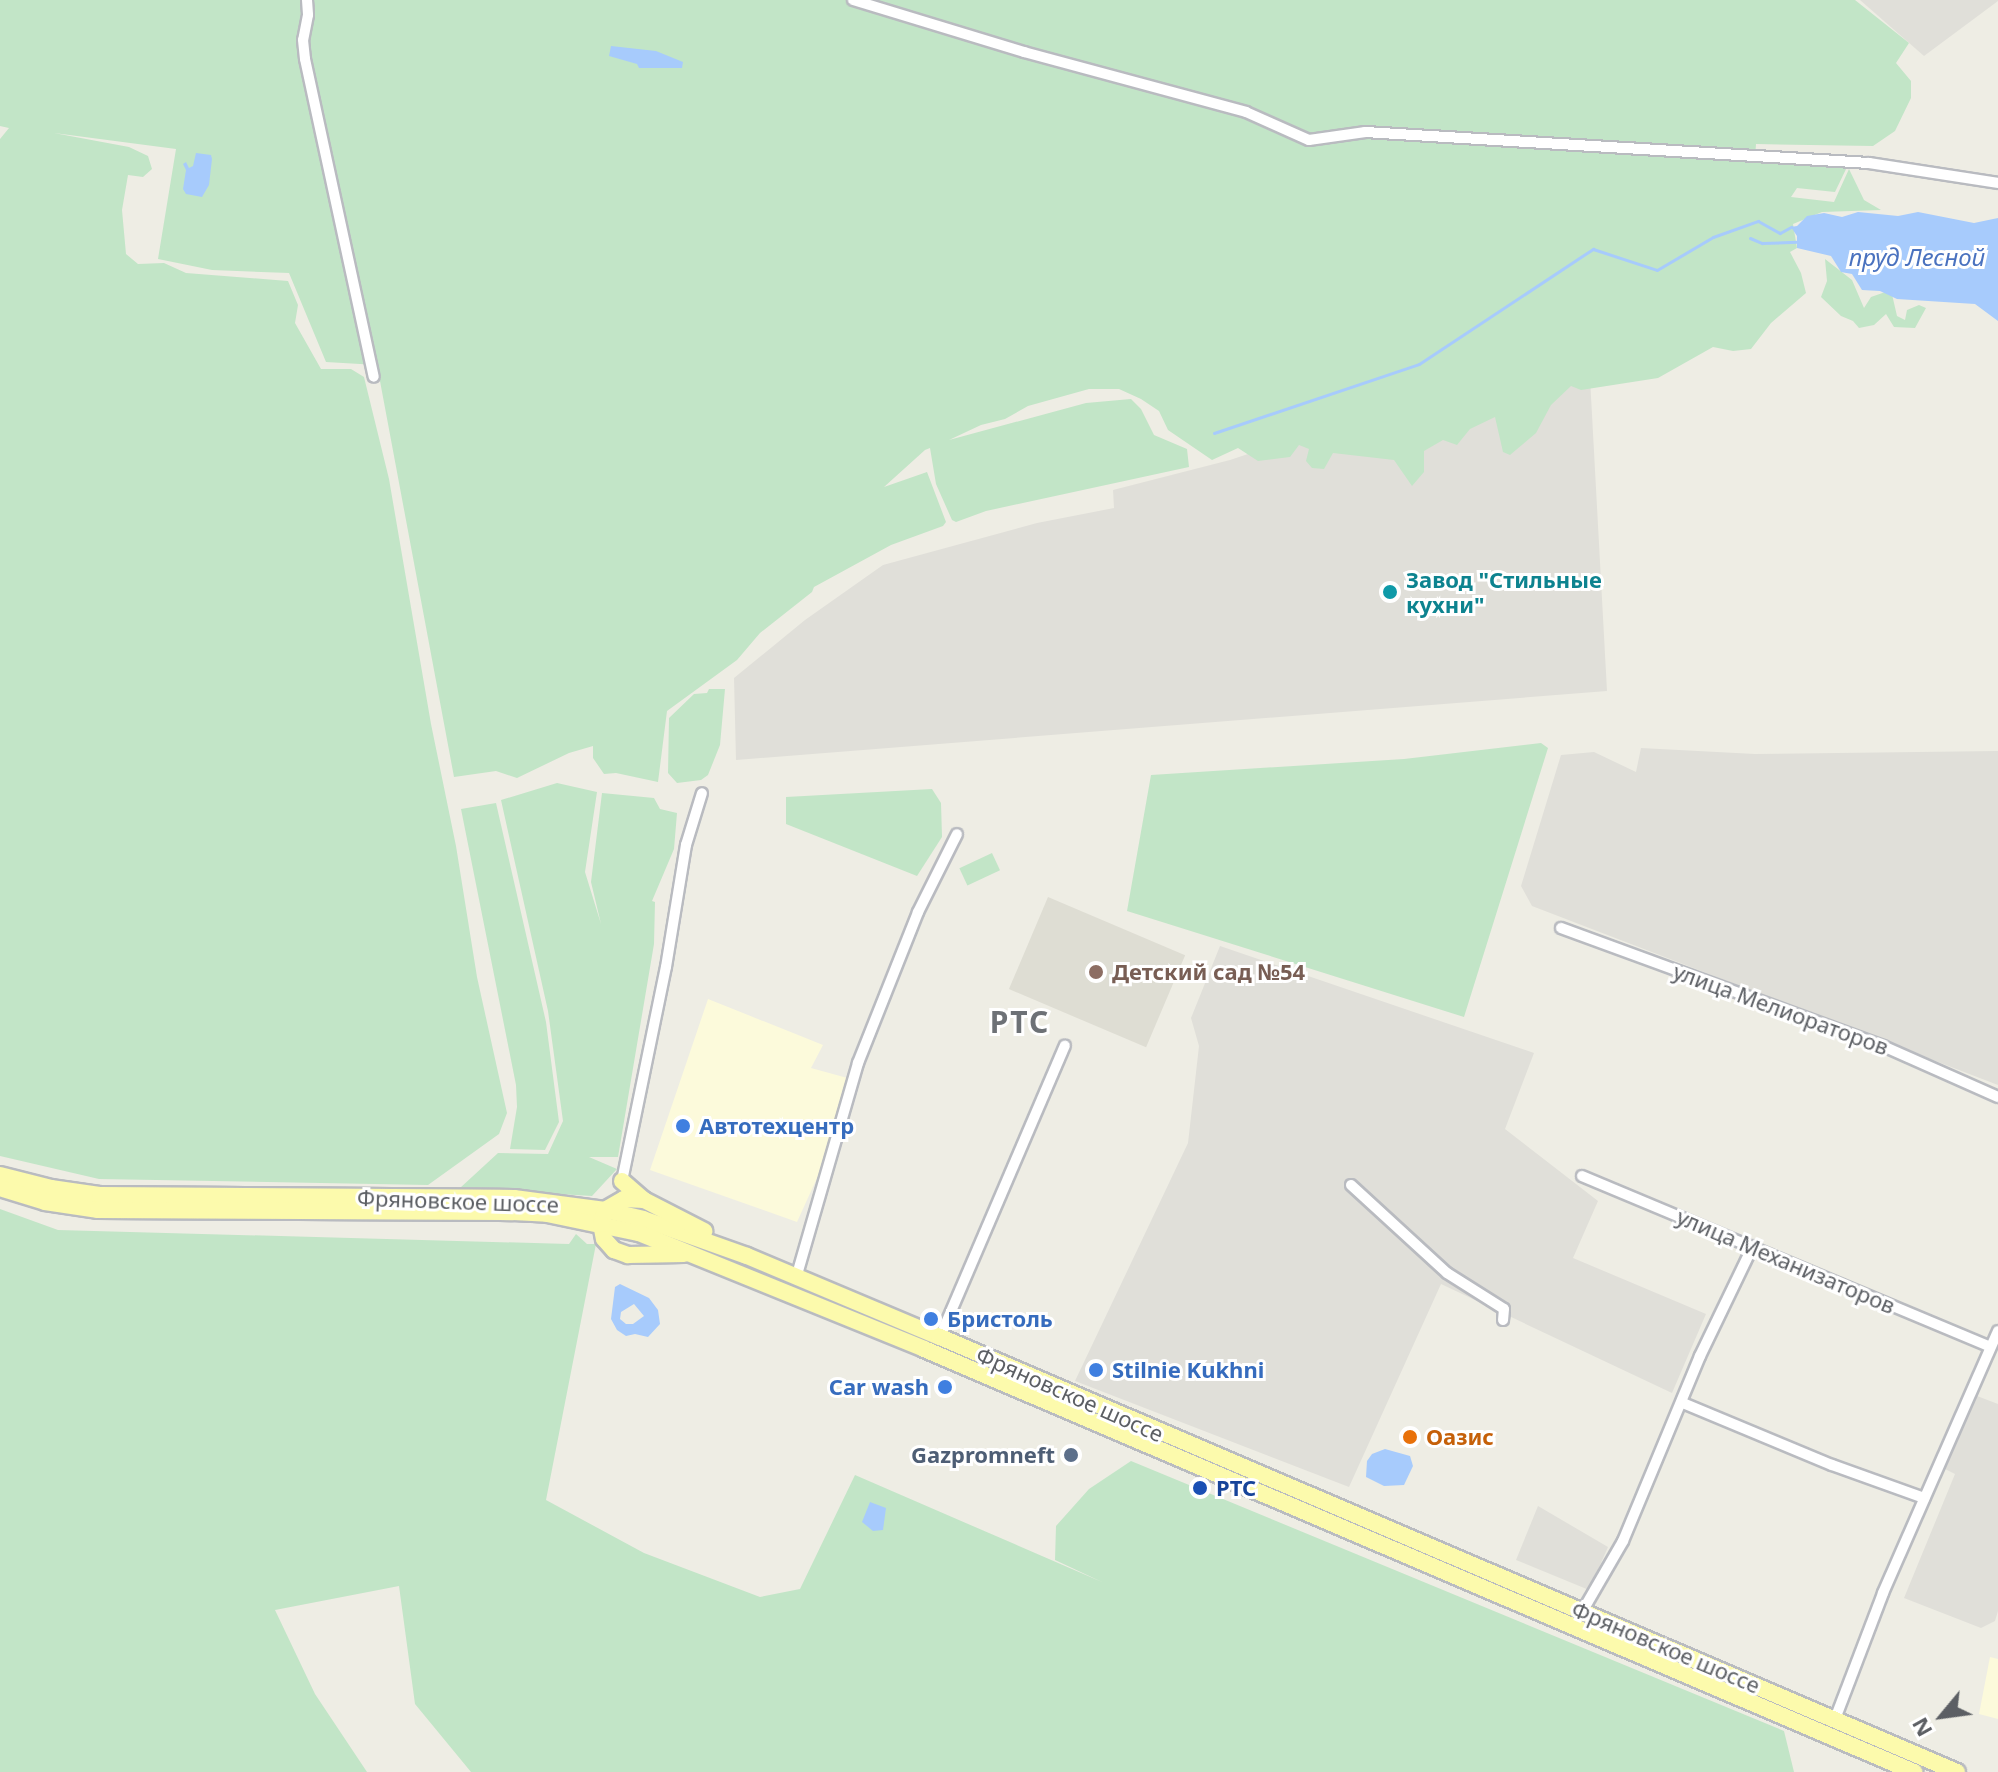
<!DOCTYPE html>
<meta charset="utf-8">
<style>
body{margin:0}
#map{position:relative;width:1998px;height:1772px;overflow:hidden;background:#eeede4;font-family:"Noto Sans",sans-serif}
div>[style]{position:absolute}
.commercial>*{inset:0;background:#fcfadb}
.industrial>*{inset:0;background:#e0dfd9}
.education>*{inset:0;background:#deddd3;transform-origin:0 0}
.green>*{inset:0;background:#c2e5c7;transform-origin:0 0}
.water>*{inset:0;background:#a7cbfc}
.stream>*{height:3px;margin:-1.5px;padding:0 1.5px;transform-origin:1.5px;border-radius:1.5px;background:#a7cbfc}
.roads{filter:drop-shadow(2px 0 #b9bbc0) drop-shadow(-2px 0 #b9bbc0) drop-shadow(0 2px #b9bbc0) drop-shadow(0 -2px #b9bbc0)}
.minor>*{height:10px;margin:-5px;padding:0 5px;transform-origin:5px;border-radius:5px;background:#fff}
.primary>*{height:16px;margin:-8px;padding:0 8px;transform-origin:8px;border-radius:8px;background:#fcfaac}
.dots>*{width:22px;height:22px;translate:-50% -50%;box-sizing:border-box;border:4px solid #fff;border-radius:50%}
span{translate:-50% -50%;white-space:nowrap;text-align:center;line-height:1.15;-webkit-text-stroke:6px #fff;paint-order:stroke}
.culture-label{font-size:22px;color:#0d838f;font-weight:700}
.left{translate:0 -50%;text-align:left}
.education-label{font-size:22px;color:#785e54;font-weight:700}
.street-label{font-size:22px;color:#5c5f64}
.shop-label{font-size:22px;color:#366cbe;font-weight:700}
.right{translate:-100% -50%;text-align:right}
.food-label{font-size:22px;color:#c56008;font-weight:700}
.service-label{font-size:22px;color:#4e5e75;font-weight:700}
.transit-label{font-size:22px;color:#164399;font-weight:700}
.water-label{font-size:24px;color:#4a72bf;font-style:italic}
.district-label{font-size:30px;color:#6d7176;font-weight:700;letter-spacing:2px}
.north{position:absolute;left:1902px;top:1676px;width:80px;height:80px;-webkit-text-stroke:6px #fff;paint-order:stroke;rotate:241deg;font-size:22px;font-weight:700;line-height:32px;text-align:center;color:#5c5f64}
.north::after{content:'';display:block;margin:auto;width:28px;height:36px;background:#5c5f64;clip-path:polygon(50% 0,100% 100%,50% 72%,0 100%)}
</style>
<div id="map">
<div class="commercial">
<i style="clip-path:polygon(708px 999px,823px 1045px,811px 1068px,851px 1079px,847px 1112px,797px 1222px,650px 1170px)"></i>
<i style="clip-path:polygon(1990px 1657px,1998px 1659px,1998px 1719px,1979px 1714px)"></i>
</div>
<div class="industrial">
<i style="clip-path:polygon(1860px 0,1998px 0,1998px 1px,1924px 56px)"></i>
<i style="clip-path:polygon(1588px 341px,1607px 691px,736px 760px,734px 678px,805px 620px,883px 565px,1037px 523px,1114px 508px,1113px 490px,1230px 460px)"></i>
<i style="clip-path:polygon(1641px 748px,1755px 754px,1998px 751px,1998px 1085px,1532px 906px,1521px 886px,1561px 755px,1594px 752px,1636px 772px)"></i>
<i style="clip-path:polygon(1220px 946px,1534px 1053px,1505px 1129px,1598px 1201px,1573px 1258px,1706px 1314px,1672px 1393px,1441px 1284px,1349px 1487px,1075px 1381px,1188px 1143px,1199px 1046px,1191px 1018px)"></i>
<i style="clip-path:polygon(1977px 1396px,1998px 1404px,1998px 1611px,1995px 1621px,1981px 1628px,1904px 1598px,1955px 1474px,1941px 1467px)"></i>
<i style="clip-path:polygon(1538px 1506px,1608px 1547px,1589px 1590px,1516px 1560px)"></i>
</div>
<div class="education">
<i style="left:1048px;top:897px;width:149px;height:100px;rotate:23deg"></i>
</div>
<div class="green">
<i style="clip-path:polygon(0 0,1855px 0,1909px 43px,1896px 63px,1911px 81px,1911px 98px,1895px 131px,1873px 146px,1756px 144px,1755px 158px,1847px 167px,1835px 192px,1797px 188px,1791px 197px,1834px 202px,1849px 169px,1864px 200px,1881px 210px,1822px 212px,1793px 224px,1797px 248px,1790px 252px,1801px 273px,1806px 293px,1771px 323px,1751px 349px,1733px 351px,1713px 347px,1658px 378px,1581px 390px,1571px 386px,1551px 405px,1536px 433px,1510px 455px,1503px 452px,1495px 417px,1470px 429px,1457px 445px,1443px 440px,1424px 451px,1424px 472px,1412px 486px,1394px 460px,1333px 453px,1324px 469px,1312px 468px,1306px 461px,1309px 449px,1299px 445px,1290px 457px,1258px 461px,1238px 448px,1212px 460px,1168px 430px,1159px 411px,1141px 399px,1119px 389px,1089px 389px,1028px 406px,1005px 419px,981px 425px,949px 440px,1086px 403px,1131px 399px,1141px 409px,1154px 435px,1187px 449px,1189px 467px,986px 511px,956px 522px,952px 520px,936px 484px,930px 448px,925px 450px,884px 487px,927px 472px,946px 522px,943px 526px,891px 545px,814px 587px,812px 592px,760px 633px,737px 660px,667px 711px,658px 782px,616px 773px,604px 774px,593px 758px,593px 746px,569px 753px,517px 778px,496px 771px,454px 777px,377px 365px,326px 362px,289px 273px,212px 270px,158px 259px,176px 149px,54px 133px,129px 147px,148px 156px,152px 169px,143px 177px,128px 175px,122px 210px,126px 254px,138px 264px,164px 263px,186px 273px,288px 281px,298px 305px,295px 323px,321px 369px,351px 369px,364px 377px,389px 479px,431px 724px,456px 846px,477px 977px,507px 1113px,499px 1134px,428px 1185px,99px 1179px,0 1156px,0 139px,9px 128px,0 126px)"></i>
<i style="clip-path:polygon(1825px 259px,1852px 280px,1864px 308px,1871px 297px,1891px 290px,1897px 316px,1905px 320px,1907px 310px,1919px 305px,1926px 308px,1915px 328px,1894px 327px,1886px 314px,1874px 325px,1859px 328px,1853px 321px,1841px 316px,1821px 297px,1827px 281px)"></i>
<i style="clip-path:polygon(709px 689px,725px 689px,720px 745px,708px 775px,701px 780px,677px 783px,668px 773px,669px 718px,694px 694px,707px 693px)"></i>
<i style="clip-path:polygon(1541px 743px,1548px 748px,1464px 1017px,1127px 911px,1151px 775px,1404px 759px)"></i>
<i style="clip-path:polygon(557px 783px,597px 792px,585px 872px,601px 924px,591px 882px,602px 793px,654px 798px,660px 809px,677px 813px,674px 849px,652px 901px,655px 902px,654px 944px,618px 1157px,589px 1157px,617px 1169px,592px 1196px,460px 1188px,498px 1153px,548px 1154px,563px 1121px,548px 1011px,501px 800px)"></i>
<i style="clip-path:polygon(932px 789px,941px 803px,942px 837px,917px 876px,786px 824px,786px 797px)"></i>
<i style="clip-path:polygon(496px 803px,546px 1022px,559px 1122px,545px 1150px,510px 1149px,517px 1107px,516px 1085px,461px 809px)"></i>
<i style="left:992px;top:853px;width:19px;height:36px;rotate:65deg"></i>
<i style="clip-path:polygon(0 1209px,58px 1230px,569px 1244px,576px 1234px,587px 1244px,596px 1244px,546px 1500px,644px 1553px,760px 1597px,800px 1589px,855px 1475px,1102px 1582px,1055px 1560px,1056px 1526px,1089px 1489px,1131px 1461px,1784px 1731px,1794px 1772px,471px 1772px,415px 1704px,399px 1586px,275px 1610px,315px 1694px,367px 1772px,0 1772px)"></i>
</div>
<div class="water">
<i style="clip-path:polygon(611px 46px,656px 51px,683px 62px,682px 68px,639px 68px,637px 64px,609px 56px)"></i>
<i style="clip-path:polygon(196px 153px,211px 155px,212px 159px,209px 185px,202px 197px,186px 194px,183px 189px,186px 170px,183px 164px,186px 162px,189px 168px,193px 166px)"></i>
<i style="clip-path:polygon(1858px 212px,1898px 216px,1918px 212px,1974px 223px,1998px 218px,1998px 321px,1975px 304px,1897px 299px,1880px 291px,1862px 290px,1852px 274px,1841px 272px,1831px 256px,1797px 248px,1797px 236px,1791px 227px,1797px 226px,1807px 216px,1824px 213px,1842px 217px)"></i>
<i style="clip-path:polygon(evenodd,620px 1284px,649px 1298px,658px 1310px,660px 1324px,648px 1337px,635px 1334px,626px 1336px,617px 1330px,611px 1319px,615px 1287px,620px 1284px,634px 1304px,644px 1316px,633px 1324px,626px 1324px,620px 1319px,621px 1312px,634px 1304px)"></i>
<i style="clip-path:polygon(1385px 1449px,1410px 1456px,1413px 1466px,1404px 1485px,1384px 1486px,1366px 1477px,1367px 1461px,1372px 1454px)"></i>
<i style="clip-path:polygon(870px 1502px,886px 1508px,883px 1530px,873px 1531px,862px 1522px)"></i>
</div>
<div class="stream">
<i style="left:1750px;top:238px;width:13px;rotate:23deg"></i>
<i style="left:1762px;top:243px;width:35px;rotate:-2deg"></i>
<i style="left:1214px;top:433px;width:216px;rotate:-18.6deg"></i>
<i style="left:1419px;top:364px;width:209px;rotate:-33.5deg"></i>
<i style="left:1593px;top:249px;width:67px;rotate:18.2deg"></i>
<i style="left:1657px;top:270px;width:65px;rotate:-30.5deg"></i>
<i style="left:1713px;top:237px;width:48px;rotate:-19.6deg"></i>
<i style="left:1758px;top:221px;width:25px;rotate:29deg"></i>
<i style="left:1780px;top:233px;width:13px;rotate:-29deg"></i>
</div>
<div class="roads">
<div class="minor">
<i style="left:307px;top:0;width:15px;rotate:86deg"></i>
<i style="left:308px;top:15px;width:25px;rotate:101deg"></i>
<i style="left:303px;top:40px;width:19px;rotate:84deg"></i>
<i style="left:305px;top:59px;width:325px;rotate:77.8deg"></i>
<i style="left:853px;top:0;width:179px;rotate:16.9deg"></i>
<i style="left:1024px;top:52px;width:230px;rotate:15.1deg"></i>
<i style="left:1246px;top:112px;width:69px;rotate:24deg"></i>
<i style="left:1309px;top:140px;width:57px;rotate:-8.1deg"></i>
<i style="left:1365px;top:132px;width:505px;rotate:3.52deg"></i>
<i style="left:1869px;top:163px;width:131px;rotate:8.8deg"></i>
<i style="left:1561px;top:928px;width:343px;rotate:20.1deg"></i>
<i style="left:1883px;top:1046px;width:126px;rotate:23.9deg"></i>
<i style="left:1582px;top:1176px;width:442px;rotate:22.7deg"></i>
<i style="left:622px;top:1181px;width:218px;rotate:-78.4deg"></i>
<i style="left:666px;top:967px;width:124px;rotate:-80.7deg"></i>
<i style="left:686px;top:845px;width:54px;rotate:-72.9deg"></i>
<i style="left:1351px;top:1185px;width:130px;rotate:42.5deg"></i>
<i style="left:1447px;top:1273px;width:67px;rotate:32.3deg"></i>
<i style="left:1504px;top:1309px;width:11px;rotate:95deg"></i>
<i style="left:796px;top:1278px;width:224px;rotate:-73.9deg"></i>
<i style="left:858px;top:1063px;width:162px;rotate:-68.3deg"></i>
<i style="left:918px;top:912px;width:87px;rotate:-63.4deg"></i>
<i style="left:940px;top:1337px;width:317px;rotate:-66.8deg"></i>
<i style="left:1683px;top:1403px;width:161px;rotate:22.6deg"></i>
<i style="left:1832px;top:1465px;width:98px;rotate:19.7deg"></i>
<i style="left:1582px;top:1612px;width:82px;rotate:-60deg"></i>
<i style="left:1623px;top:1541px;width:200px;rotate:-67.4deg"></i>
<i style="left:1700px;top:1356px;width:122px;rotate:-64.3deg"></i>
<i style="left:1835px;top:1719px;width:135px;rotate:-69.1deg"></i>
<i style="left:1883px;top:1593px;width:286px;rotate:-66.3deg"></i>
</div>
<div class="primary">
<i style="left:0;top:1175px;width:53px;rotate:14.3deg"></i>
<i style="left:51px;top:1188px;width:49px;rotate:8.1deg"></i>
<i style="left:100px;top:1195px;width:414px;rotate:0.4deg"></i>
<i style="left:514px;top:1198px;width:92px;rotate:7.5deg"></i>
<i style="left:605px;top:1210px;width:39px;rotate:13deg"></i>
<i style="left:643px;top:1219px;width:110px;rotate:19.6deg"></i>
<i style="left:747px;top:1256px;width:209px;rotate:22.8deg"></i>
<i style="left:940px;top:1337px;width:1106px;rotate:23.16deg"></i>
<i style="left:622px;top:1181px;width:29px;rotate:41deg"></i>
<i style="left:644px;top:1200px;width:68px;rotate:27.3deg"></i>
<i style="left:0;top:1188px;width:47px;rotate:17.3deg"></i>
<i style="left:45px;top:1202px;width:54px;rotate:8.6deg"></i>
<i style="left:98px;top:1210px;width:415px;rotate:0.3deg"></i>
<i style="left:513px;top:1212px;width:34px;rotate:3deg"></i>
<i style="left:547px;top:1214px;width:94px;rotate:11.7deg"></i>
<i style="left:639px;top:1233px;width:308px;rotate:22.1deg"></i>
<i style="left:924px;top:1349px;width:1077px;rotate:23.14deg"></i>
<i style="left:644px;top:1200px;width:20px;rotate:-177deg"></i>
<i style="left:624px;top:1199px;width:22px;rotate:150deg"></i>
<i style="left:605px;top:1210px;width:15px;rotate:106deg"></i>
<i style="left:601px;top:1224px;width:15px;rotate:79deg"></i>
<i style="left:604px;top:1239px;width:15px;rotate:48deg"></i>
<i style="left:614px;top:1250px;width:15px;rotate:20deg"></i>
<i style="left:628px;top:1255px;width:56px;rotate:-1deg"></i>
</div>
</div>
<div class="dots">
<i style="left:1390px;top:592px;background:#0f9aa8"></i>
<i style="left:1096px;top:972px;background:#8d6e63"></i>
<i style="left:683px;top:1126px;background:#3f7fe0"></i>
<i style="left:931px;top:1319px;background:#3f7fe0"></i>
<i style="left:1096px;top:1370px;background:#3f7fe0"></i>
<i style="left:945px;top:1387px;background:#3f7fe0"></i>
<i style="left:1410px;top:1437px;background:#e8710a"></i>
<i style="left:1071px;top:1455px;background:#5c6f8a"></i>
<i style="left:1200px;top:1488px;background:#1a4fb4"></i>
</div>
<div class="culture-label">
<span class="left" style="left:1406px;top:592px">Завод "Стильные<br>кухни"</span>
</div>
<div class="education-label">
<span class="left" style="left:1112px;top:972px">Детский сад №54</span>
</div>
<div class="street-label">
<span style="left:1781px;top:1009px;rotate:20deg">улица Мелиораторов</span>
<span style="left:458px;top:1201px;rotate:2deg">Фряновское шоссе</span>
<span style="left:1786px;top:1261px;rotate:23deg">улица Механизаторов</span>
<span style="left:1070px;top:1394px;rotate:24deg">Фряновское шоссе</span>
<span style="left:1666px;top:1647px;rotate:23deg">Фряновское шоссе</span>
</div>
<div class="shop-label">
<span class="left" style="left:699px;top:1126px">Автотехцентр</span>
<span class="left" style="left:947px;top:1319px">Бристоль</span>
<span class="left" style="left:1112px;top:1370px">Stilnie Kukhni</span>
<span class="right" style="left:929px;top:1387px">Car wash</span>
</div>
<div class="food-label">
<span class="left" style="left:1426px;top:1437px">Оазис</span>
</div>
<div class="service-label">
<span class="right" style="left:1055px;top:1455px">Gazpromneft</span>
</div>
<div class="transit-label">
<span class="left" style="left:1216px;top:1488px">РТС</span>
</div>
<div class="water-label">
<span style="left:1917px;top:257px">пруд Лесной</span>
</div>
<div class="district-label">
<span style="left:1020px;top:1022px">РТС</span>
</div>
<div class="north">N</div>
</div>
